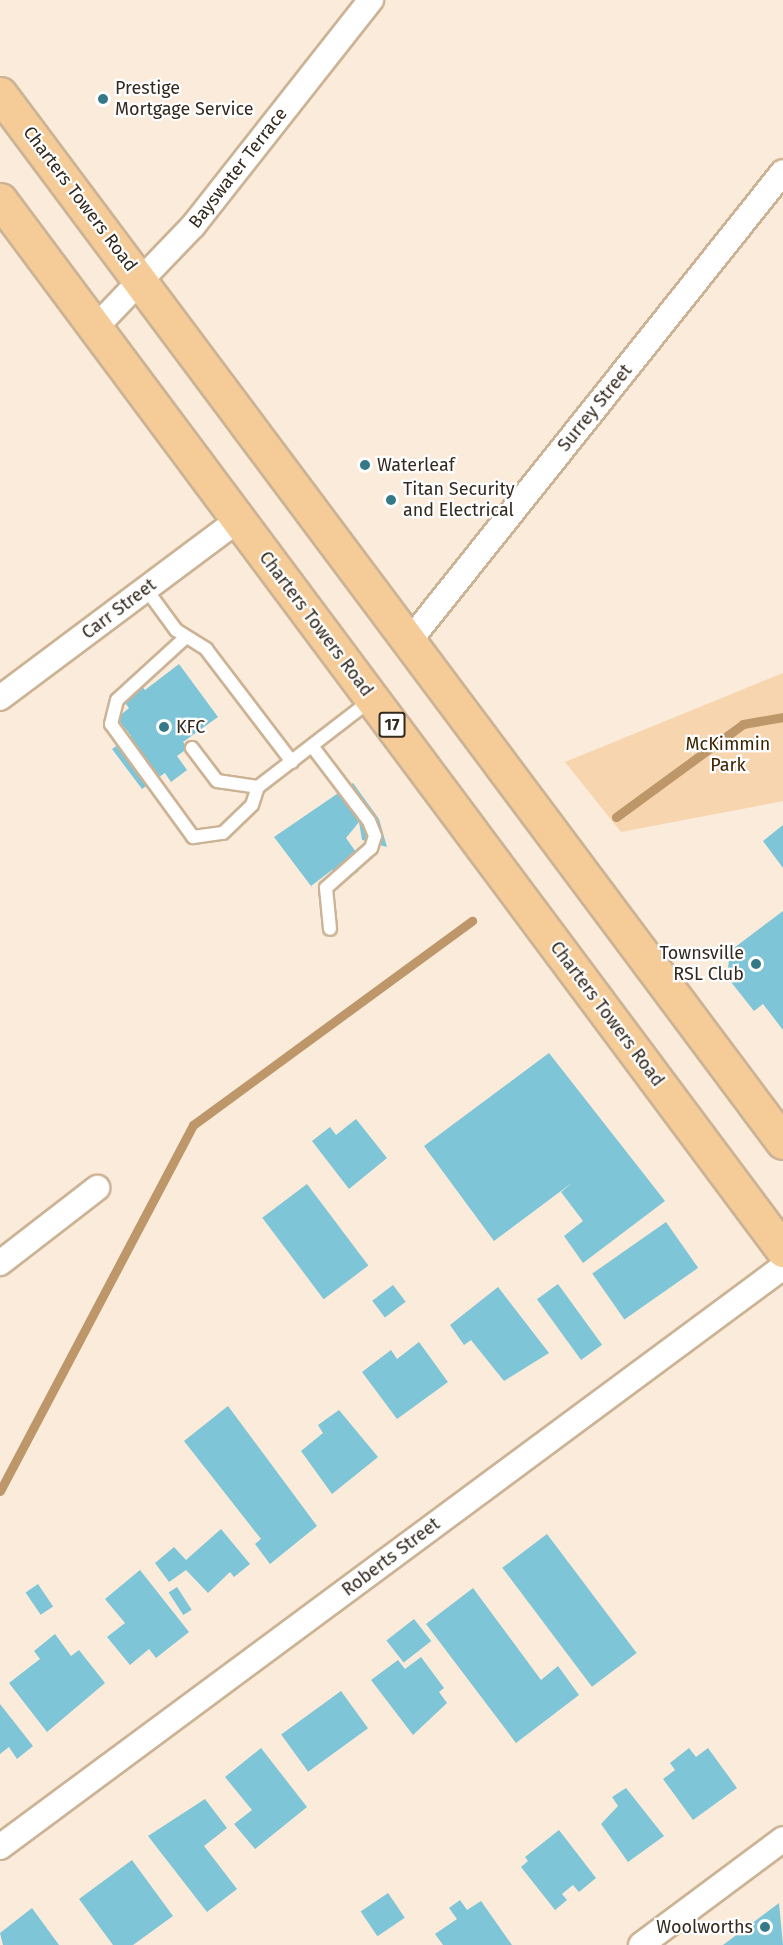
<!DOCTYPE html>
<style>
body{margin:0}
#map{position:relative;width:783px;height:1945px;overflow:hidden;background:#fbebda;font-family:"Fira Sans",sans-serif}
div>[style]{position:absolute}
.green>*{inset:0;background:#f7d5af}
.stream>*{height:9px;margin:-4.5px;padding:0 4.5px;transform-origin:4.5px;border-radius:4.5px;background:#bd976a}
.building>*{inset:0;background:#7ec5d7;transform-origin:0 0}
.roads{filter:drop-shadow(2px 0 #ccb396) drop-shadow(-2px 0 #ccb396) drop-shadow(0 2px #ccb396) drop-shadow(0 -2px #ccb396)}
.lane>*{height:12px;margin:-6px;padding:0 6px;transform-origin:6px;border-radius:6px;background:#fff}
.street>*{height:24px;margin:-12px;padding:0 12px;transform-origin:12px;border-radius:12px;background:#fff}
.primary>*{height:33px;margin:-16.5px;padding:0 16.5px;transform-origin:16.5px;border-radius:16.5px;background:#f5cc98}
.dots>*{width:16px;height:16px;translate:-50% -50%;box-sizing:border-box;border:3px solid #fff;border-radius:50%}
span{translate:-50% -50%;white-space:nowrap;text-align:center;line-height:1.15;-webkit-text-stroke:4.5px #fff;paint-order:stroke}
.shield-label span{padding:2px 4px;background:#fff;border:2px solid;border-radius:4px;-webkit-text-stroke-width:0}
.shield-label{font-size:16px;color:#33291e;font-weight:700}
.poi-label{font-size:18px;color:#33291e}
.left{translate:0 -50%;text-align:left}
.right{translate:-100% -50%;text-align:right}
.street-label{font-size:18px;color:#33291e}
.park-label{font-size:18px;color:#3d2300}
</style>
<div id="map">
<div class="green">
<i style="clip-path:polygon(783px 673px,783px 801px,621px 832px,565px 762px)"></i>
</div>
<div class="stream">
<i style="left:616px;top:817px;width:157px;rotate:-36.2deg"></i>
<i style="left:743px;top:724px;width:41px;rotate:-9.9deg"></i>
<i style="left:0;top:1491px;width:414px;rotate:-62.2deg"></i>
<i style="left:193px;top:1125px;width:346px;rotate:-36.2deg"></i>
</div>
<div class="building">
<i style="clip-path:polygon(179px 664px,218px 717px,183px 742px,188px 748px,177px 756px,187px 770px,171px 782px,165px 773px,142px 789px,112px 749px,131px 736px,117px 718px,129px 708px,116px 691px,135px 677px,145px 690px)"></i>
<i style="clip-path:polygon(353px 783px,379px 819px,387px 847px,362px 840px,359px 822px,346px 838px,356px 852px,349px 858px,359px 871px,342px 883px,332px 870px,311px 886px,274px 837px)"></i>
<i style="clip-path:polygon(783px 825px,783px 868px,763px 841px)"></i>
<i style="clip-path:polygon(783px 911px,783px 1030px,763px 1004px,754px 1011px,727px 977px,730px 951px)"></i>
<i style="clip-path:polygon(549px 1053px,665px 1201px,583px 1263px,564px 1236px,583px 1221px,561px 1192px,573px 1182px,494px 1241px,424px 1146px)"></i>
<i style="clip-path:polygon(356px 1119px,387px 1158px,349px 1189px,312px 1141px,330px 1127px,336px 1135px)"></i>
<i style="left:307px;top:1184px;width:102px;height:56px;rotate:53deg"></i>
<i style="left:666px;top:1222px;width:56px;height:90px;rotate:55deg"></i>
<i style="left:558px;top:1284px;width:75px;height:26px;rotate:54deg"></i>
<i style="left:393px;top:1285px;width:21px;height:26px;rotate:53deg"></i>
<i style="clip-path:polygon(498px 1287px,549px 1353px,504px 1381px,471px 1340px,464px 1345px,450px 1325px)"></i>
<i style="clip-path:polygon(419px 1342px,448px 1382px,397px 1419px,362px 1372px,391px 1350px,397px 1359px)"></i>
<i style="clip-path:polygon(228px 1406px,317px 1526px,270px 1564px,255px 1544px,261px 1539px,184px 1441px)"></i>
<i style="clip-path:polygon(339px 1410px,378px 1457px,332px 1494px,301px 1451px,323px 1433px,318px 1425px)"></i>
<i style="clip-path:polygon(221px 1529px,250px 1564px,234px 1577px,230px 1572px,208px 1593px,186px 1570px,169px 1582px,155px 1563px,174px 1547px,186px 1560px)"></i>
<i style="left:547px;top:1534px;width:149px;height:56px;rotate:53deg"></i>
<i style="clip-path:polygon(140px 1570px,189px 1632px,156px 1658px,149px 1649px,130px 1665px,107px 1637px,125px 1623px,105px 1599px)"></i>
<i style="left:38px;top:1584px;width:27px;height:15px;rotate:56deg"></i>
<i style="left:177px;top:1587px;width:27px;height:10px;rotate:57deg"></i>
<i style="clip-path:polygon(473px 1588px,541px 1680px,558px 1666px,579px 1695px,516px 1743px,426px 1624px)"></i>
<i style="left:414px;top:1619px;width:28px;height:35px;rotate:52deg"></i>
<i style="clip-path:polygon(55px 1634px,71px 1656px,79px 1650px,105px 1683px,47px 1732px,9px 1683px,40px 1659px,34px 1651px)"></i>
<i style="clip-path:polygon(421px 1657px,444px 1688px,439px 1692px,447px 1703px,413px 1735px,371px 1680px,398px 1660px,405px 1669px)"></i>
<i style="left:341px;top:1691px;width:46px;height:74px;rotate:54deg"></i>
<i style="clip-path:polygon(0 1704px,33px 1746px,17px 1759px,9px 1747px,0 1754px)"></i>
<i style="clip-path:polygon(261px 1748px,307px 1807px,255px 1849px,234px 1824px,252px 1810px,225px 1777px)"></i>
<i style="clip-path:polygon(689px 1748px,696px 1757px,708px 1748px,737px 1788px,693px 1820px,663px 1779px,675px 1770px,670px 1763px)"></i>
<i style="clip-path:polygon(626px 1788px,664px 1836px,628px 1862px,601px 1824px,618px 1806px,612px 1797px)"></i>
<i style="clip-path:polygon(205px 1799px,227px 1828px,204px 1846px,237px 1889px,207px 1912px,148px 1836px)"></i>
<i style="clip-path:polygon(559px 1830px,596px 1878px,579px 1892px,573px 1885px,562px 1894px,567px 1900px,555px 1910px,521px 1867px,528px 1861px,525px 1857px)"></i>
<i style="clip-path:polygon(132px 1860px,173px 1916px,133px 1945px,113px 1945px,79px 1899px)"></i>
<i style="left:388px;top:1893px;width:30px;height:33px;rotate:56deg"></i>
<i style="clip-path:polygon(460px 1900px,467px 1910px,481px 1901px,512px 1945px,443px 1945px,435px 1934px,457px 1919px,449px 1908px)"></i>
<i style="clip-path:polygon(779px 1903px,783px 1945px,723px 1945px)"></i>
<i style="clip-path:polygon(32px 1908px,59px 1945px,3px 1945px,0 1933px)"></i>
</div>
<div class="roads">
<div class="lane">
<i style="left:146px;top:589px;width:51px;rotate:53.8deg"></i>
<i style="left:176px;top:630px;width:36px;rotate:32deg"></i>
<i style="left:206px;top:649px;width:142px;rotate:52.7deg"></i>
<i style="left:186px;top:637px;width:93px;rotate:137.6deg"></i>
<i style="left:117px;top:700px;width:25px;rotate:104deg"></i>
<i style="left:111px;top:724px;width:140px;rotate:54deg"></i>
<i style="left:193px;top:837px;width:30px;rotate:-8deg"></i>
<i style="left:223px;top:833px;width:40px;rotate:-44deg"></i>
<i style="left:252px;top:805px;width:19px;rotate:-72deg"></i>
<i style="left:312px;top:746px;width:94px;rotate:52.8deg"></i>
<i style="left:369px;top:821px;width:16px;rotate:68deg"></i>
<i style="left:375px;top:836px;width:13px;rotate:108deg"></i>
<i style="left:371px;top:848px;width:60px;rotate:138.4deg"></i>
<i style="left:326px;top:888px;width:41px;rotate:84.4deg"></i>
<i style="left:192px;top:748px;width:41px;rotate:52.9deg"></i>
<i style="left:217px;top:781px;width:41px;rotate:8.3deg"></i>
<i style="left:258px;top:787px;width:143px;rotate:-37.6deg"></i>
</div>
<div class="street">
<i style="left:96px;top:327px;width:140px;rotate:-46.2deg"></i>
<i style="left:193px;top:226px;width:288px;rotate:-51.8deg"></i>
<i style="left:407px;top:644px;width:603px;rotate:-51.46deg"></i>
<i style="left:0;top:698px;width:297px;rotate:-36.8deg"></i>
<i style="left:0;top:1263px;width:123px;rotate:-37.7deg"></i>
<i style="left:0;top:1847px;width:974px;rotate:-36.53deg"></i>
<i style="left:641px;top:1945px;width:177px;rotate:-36.7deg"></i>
</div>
<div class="primary">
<i style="left:0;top:94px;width:1308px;rotate:53.24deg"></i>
<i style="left:0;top:200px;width:1310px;rotate:53.29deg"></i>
</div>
</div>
<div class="dots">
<i style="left:103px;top:99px;background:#357989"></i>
<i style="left:365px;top:465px;background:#357989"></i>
<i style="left:391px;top:500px;background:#357989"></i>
<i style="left:164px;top:727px;background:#357989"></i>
<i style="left:756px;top:964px;background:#357989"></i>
<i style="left:765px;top:1927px;background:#357989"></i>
</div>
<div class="shield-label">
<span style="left:392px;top:725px">17</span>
</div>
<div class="poi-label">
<span class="left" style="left:115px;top:99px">Prestige<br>Mortgage Service</span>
<span class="left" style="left:377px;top:465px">Waterleaf</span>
<span class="left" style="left:403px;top:500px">Titan Security<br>and Electrical</span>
<span class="left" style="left:176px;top:727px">KFC</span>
<span class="right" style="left:744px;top:964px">Townsville<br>RSL Club</span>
<span class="right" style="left:753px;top:1927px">Woolworths</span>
</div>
<div class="street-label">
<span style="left:238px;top:168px;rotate:-52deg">Bayswater Terrace</span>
<span style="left:80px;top:199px;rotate:53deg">Charters Towers Road</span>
<span style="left:595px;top:408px;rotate:-51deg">Surrey Street</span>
<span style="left:119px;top:609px;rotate:-37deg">Carr Street</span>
<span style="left:316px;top:624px;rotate:53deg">Charters Towers Road</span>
<span style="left:607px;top:1014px;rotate:53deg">Charters Towers Road</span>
<span style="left:391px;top:1557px;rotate:-37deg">Roberts Street</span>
</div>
<div class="park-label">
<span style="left:728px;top:755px">McKimmin<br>Park</span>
</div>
</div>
